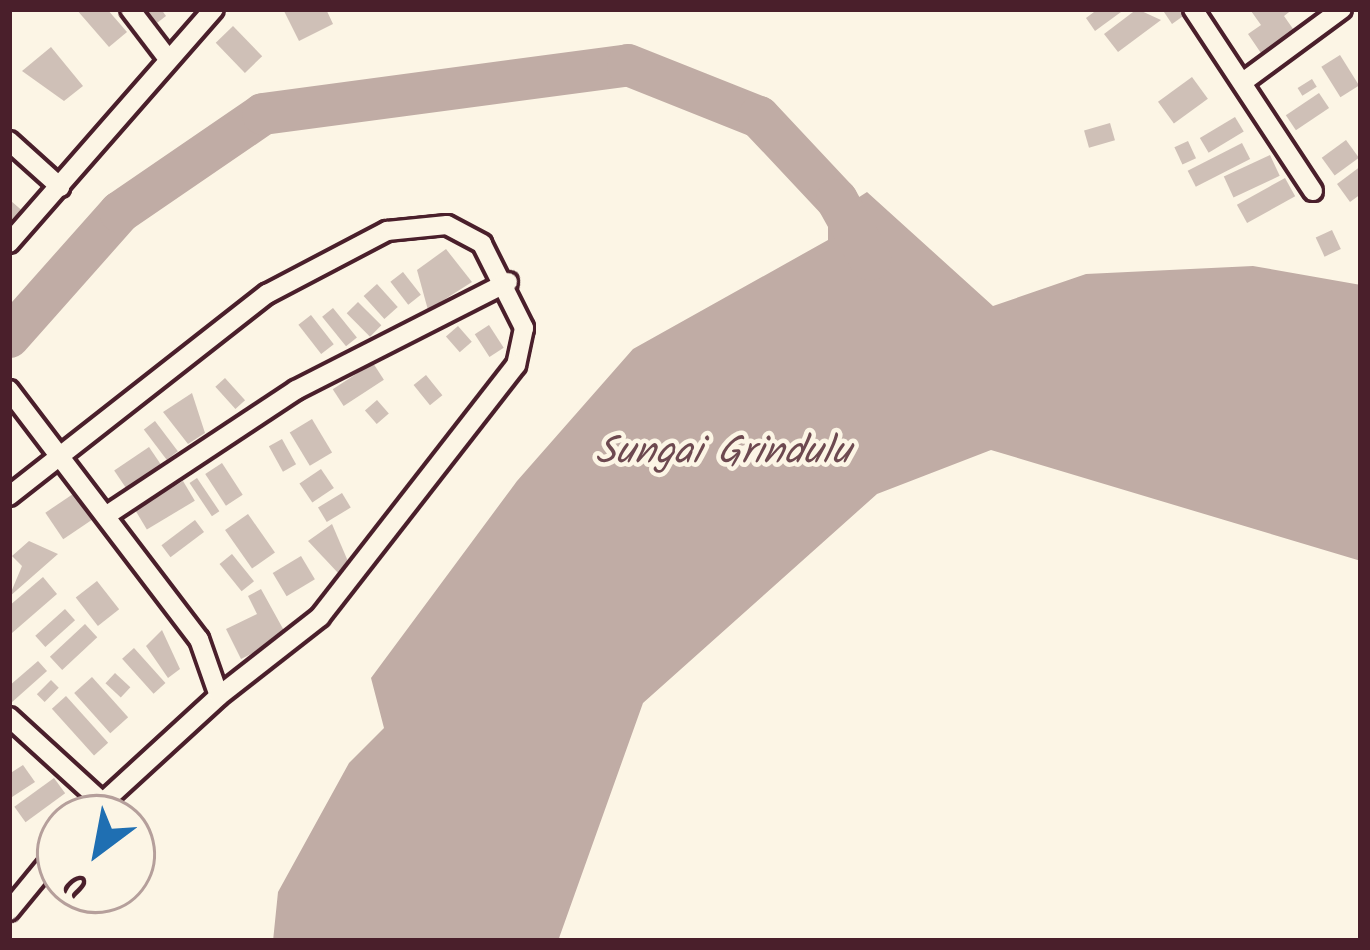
<!DOCTYPE html>
<style>
body{margin:0}
#map{position:relative;width:1370px;height:950px;overflow:hidden;background:#fcf5e5;font-family:Kalam,sans-serif}
div>[style]{position:absolute}
.water>*{inset:0;background:#c0aca5}
.river>*{height:42px;margin:-21px;padding:0 21px;transform-origin:21px;border-radius:21px;background:#c0aca5}
.building>*{inset:0;background:#cfc0b7;transform-origin:0 0}
.roads{filter:drop-shadow(3px 0 #4a1f2b) drop-shadow(-3px 0 #4a1f2b) drop-shadow(0 3px #4a1f2b) drop-shadow(0 -3px #4a1f2b)}
.minor>*{height:18px;margin:-9px;padding:0 9px;transform-origin:9px;border-radius:9px;background:#fcf5e5}
span{translate:-50% -50%;white-space:nowrap;text-align:center;line-height:1.15;-webkit-text-stroke:9px #fcf5e5;paint-order:stroke}
.water-label{font-size:39px;color:#6d4950;font-style:italic}
.frame{position:absolute;inset:0;border:12px solid #4a1f2b;pointer-events:none}
.north{position:absolute;left:36px;top:794px;width:120px;height:120px;box-sizing:border-box;background:#fcf5e5;border:3px solid #b59f9b;border-radius:50%;rotate:212deg;font-size:33px;font-weight:700;line-height:48px;text-align:center;color:#4a1f2b}
.north::after{content:'';display:block;margin:auto;width:42px;height:54px;background:#1f6fb2;clip-path:polygon(50% 0,100% 100%,50% 72%,0 100%)}
</style>
<div id="map">
<div class="water">
<i style="clip-path:polygon(867px 192px,993px 306px,1086px 274px,1253px 266px,1361px 285px,1361px 561px,991px 450px,877px 494px,643px 703px,558px 941px,273px 941px,278px 892px,349px 763px,384px 728px,371px 678px,517px 481px,633px 349px,828px 240px,828px 217px)"></i>
</div>
<div class="river">
<i style="left:9px;top:337px;width:167px;rotate:-48.4deg"></i>
<i style="left:120px;top:212px;width:173px;rotate:-34.4deg"></i>
<i style="left:263px;top:114px;width:368px;rotate:-7.6deg"></i>
<i style="left:628px;top:65px;width:141px;rotate:21.7deg"></i>
<i style="left:759px;top:117px;width:114px;rotate:46.8deg"></i>
<i style="left:837px;top:200px;width:68px;rotate:60.8deg"></i>
</div>
<div class="building">
<i style="clip-path:polygon(76px 9px,107px 9px,127px 32px,109px 47px)"></i>
<i style="clip-path:polygon(139px 9px,161px 9px,166px 16px,153px 26px)"></i>
<i style="clip-path:polygon(283px 9px,326px 9px,333px 24px,299px 41px)"></i>
<i style="clip-path:polygon(1098px 9px,1119px 9px,1121px 12px,1095px 31px,1086px 18px)"></i>
<i style="clip-path:polygon(1137px 9px,1161px 20px,1118px 52px,1104px 34px)"></i>
<i style="clip-path:polygon(1162px 9px,1193px 9px,1172px 24px)"></i>
<i style="clip-path:polygon(1293px 9px,1284px 16px,1298px 36px,1265px 59px,1248px 34px,1261px 25px,1251px 11px)"></i>
<i style="left:233px;top:26px;width:42px;height:24px;rotate:46deg"></i>
<i style="clip-path:polygon(51px 47px,83px 86px,64px 101px,22px 71px)"></i>
<i style="left:1340px;top:55px;width:36px;height:22px;rotate:58deg"></i>
<i style="left:1192px;top:77px;width:27px;height:42px;rotate:54deg"></i>
<i style="left:1312px;top:79px;width:9px;height:17px;rotate:58deg"></i>
<i style="left:1319px;top:93px;width:18px;height:40px;rotate:56deg"></i>
<i style="left:1235px;top:117px;width:17px;height:41px;rotate:59deg"></i>
<i style="left:1110px;top:123px;width:18px;height:27px;rotate:74deg"></i>
<i style="left:1346px;top:140px;width:22px;height:30px;rotate:54deg"></i>
<i style="left:1188px;top:141px;width:19px;height:15px;rotate:65deg"></i>
<i style="left:1242px;top:143px;width:18px;height:61px;rotate:63deg"></i>
<i style="left:1270px;top:155px;width:23px;height:51px;rotate:65deg"></i>
<i style="clip-path:polygon(1361px 166px,1361px 194px,1350px 202px,1337px 184px)"></i>
<i style="left:1285px;top:178px;width:21px;height:55px;rotate:61deg"></i>
<i style="clip-path:polygon(11px 201px,25px 213px,9px 232px,9px 203px)"></i>
<i style="left:1332px;top:230px;width:21px;height:18px;rotate:65deg"></i>
<i style="clip-path:polygon(446px 249px,472px 282px,428px 310px,417px 270px)"></i>
<i style="left:403px;top:272px;width:29px;height:16px;rotate:52deg"></i>
<i style="left:377px;top:284px;width:31px;height:18px;rotate:48deg"></i>
<i style="left:358px;top:302px;width:33px;height:16px;rotate:45deg"></i>
<i style="left:333px;top:308px;width:38px;height:14px;rotate:51deg"></i>
<i style="left:311px;top:315px;width:37px;height:16px;rotate:52deg"></i>
<i style="left:489px;top:325px;width:27px;height:17px;rotate:57deg"></i>
<i style="left:458px;top:326px;width:21px;height:16px;rotate:49deg"></i>
<i style="left:373px;top:363px;width:20px;height:48px;rotate:57deg"></i>
<i style="left:426px;top:375px;width:26px;height:16px;rotate:51deg"></i>
<i style="left:225px;top:378px;width:30px;height:13px;rotate:48deg"></i>
<i style="clip-path:polygon(192px 393px,205px 433px,188px 444px,163px 412px)"></i>
<i style="left:377px;top:400px;width:18px;height:16px;rotate:49deg"></i>
<i style="left:312px;top:419px;width:39px;height:26px;rotate:59deg"></i>
<i style="left:155px;top:421px;width:38px;height:14px;rotate:53deg"></i>
<i style="left:282px;top:439px;width:29px;height:15px;rotate:61deg"></i>
<i style="left:149px;top:447px;width:23px;height:42px;rotate:56deg"></i>
<i style="left:222px;top:463px;width:38px;height:20px;rotate:57deg"></i>
<i style="left:321px;top:469px;width:23px;height:26px;rotate:56deg"></i>
<i style="left:197px;top:478px;width:40px;height:9px;rotate:56deg"></i>
<i style="left:183px;top:481px;width:23px;height:56px;rotate:59deg"></i>
<i style="left:76px;top:492px;width:32px;height:37px;rotate:56deg"></i>
<i style="left:342px;top:493px;width:17px;height:28px;rotate:59deg"></i>
<i style="left:248px;top:514px;width:47px;height:28px;rotate:55deg"></i>
<i style="left:195px;top:520px;width:15px;height:42px;rotate:53deg"></i>
<i style="clip-path:polygon(332px 524px,350px 566px,339px 574px,308px 541px)"></i>
<i style="clip-path:polygon(29px 541px,58px 554px,9px 597px,22px 566px,12px 556px)"></i>
<i style="left:232px;top:554px;width:35px;height:16px;rotate:51deg"></i>
<i style="left:301px;top:556px;width:27px;height:33px;rotate:59deg"></i>
<i style="clip-path:polygon(43px 577px,57px 594px,12px 633px,9px 606px)"></i>
<i style="left:97px;top:581px;width:36px;height:27px;rotate:52deg"></i>
<i style="clip-path:polygon(261px 589px,287px 636px,241px 659px,226px 629px,257px 614px,248px 596px)"></i>
<i style="left:65px;top:609px;width:15px;height:40px;rotate:48deg"></i>
<i style="left:85px;top:624px;width:18px;height:48px;rotate:47deg"></i>
<i style="clip-path:polygon(162px 630px,180px 669px,168px 678px,146px 646px)"></i>
<i style="left:134px;top:648px;width:47px;height:16px;rotate:48deg"></i>
<i style="clip-path:polygon(38px 661px,47px 671px,11px 703px,9px 686px)"></i>
<i style="left:115px;top:673px;width:21px;height:14px;rotate:43deg"></i>
<i style="left:92px;top:677px;width:54px;height:24px;rotate:48deg"></i>
<i style="left:51px;top:680px;width:11px;height:20px;rotate:45deg"></i>
<i style="left:66px;top:696px;width:63px;height:19px;rotate:48deg"></i>
<i style="clip-path:polygon(23px 765px,35px 782px,9px 799px,9px 774px)"></i>
<i style="left:54px;top:778px;width:19px;height:49px;rotate:54deg"></i>
</div>
<div class="roads">
<div class="minor">
<i style="left:130px;top:9px;width:58px;rotate:52.7deg"></i>
<i style="left:1193px;top:9px;width:218px;rotate:56.6deg"></i>
<i style="left:1247px;top:79px;width:118px;rotate:-36.4deg"></i>
<i style="left:9px;top:141px;width:69px;rotate:42deg"></i>
<i style="left:9px;top:243px;width:311px;rotate:-48.8deg"></i>
<i style="left:9px;top:390px;width:313px;rotate:52.7deg"></i>
<i style="left:199px;top:639px;width:60px;rotate:70.7deg"></i>
<i style="left:219px;top:696px;width:180px;rotate:137.5deg"></i>
<i style="left:9px;top:496px;width:328px;rotate:-38.1deg"></i>
<i style="left:267px;top:294px;width:136px;rotate:-27.7deg"></i>
<i style="left:387px;top:231px;width:60px;rotate:-5.7deg"></i>
<i style="left:447px;top:225px;width:40px;rotate:28deg"></i>
<i style="left:482px;top:244px;width:94px;rotate:63.4deg"></i>
<i style="left:524px;top:328px;width:38px;rotate:102deg"></i>
<i style="left:516px;top:365px;width:319px;rotate:127.9deg"></i>
<i style="left:320px;top:617px;width:128px;rotate:142deg"></i>
<i style="left:107px;top:515px;width:227px;rotate:-33.5deg"></i>
<i style="left:296px;top:390px;width:238px;rotate:-27deg"></i>
<i style="left:9px;top:717px;width:123px;rotate:42.4deg"></i>
<i style="left:9px;top:911px;width:80px;rotate:-50.6deg"></i>
</div>
</div>
<div class="water-label">
<span style="left:723px;top:453px">Sungai Grindulu</span>
</div>
<div class="frame"></div>
<div class="north">U</div>
</div>
